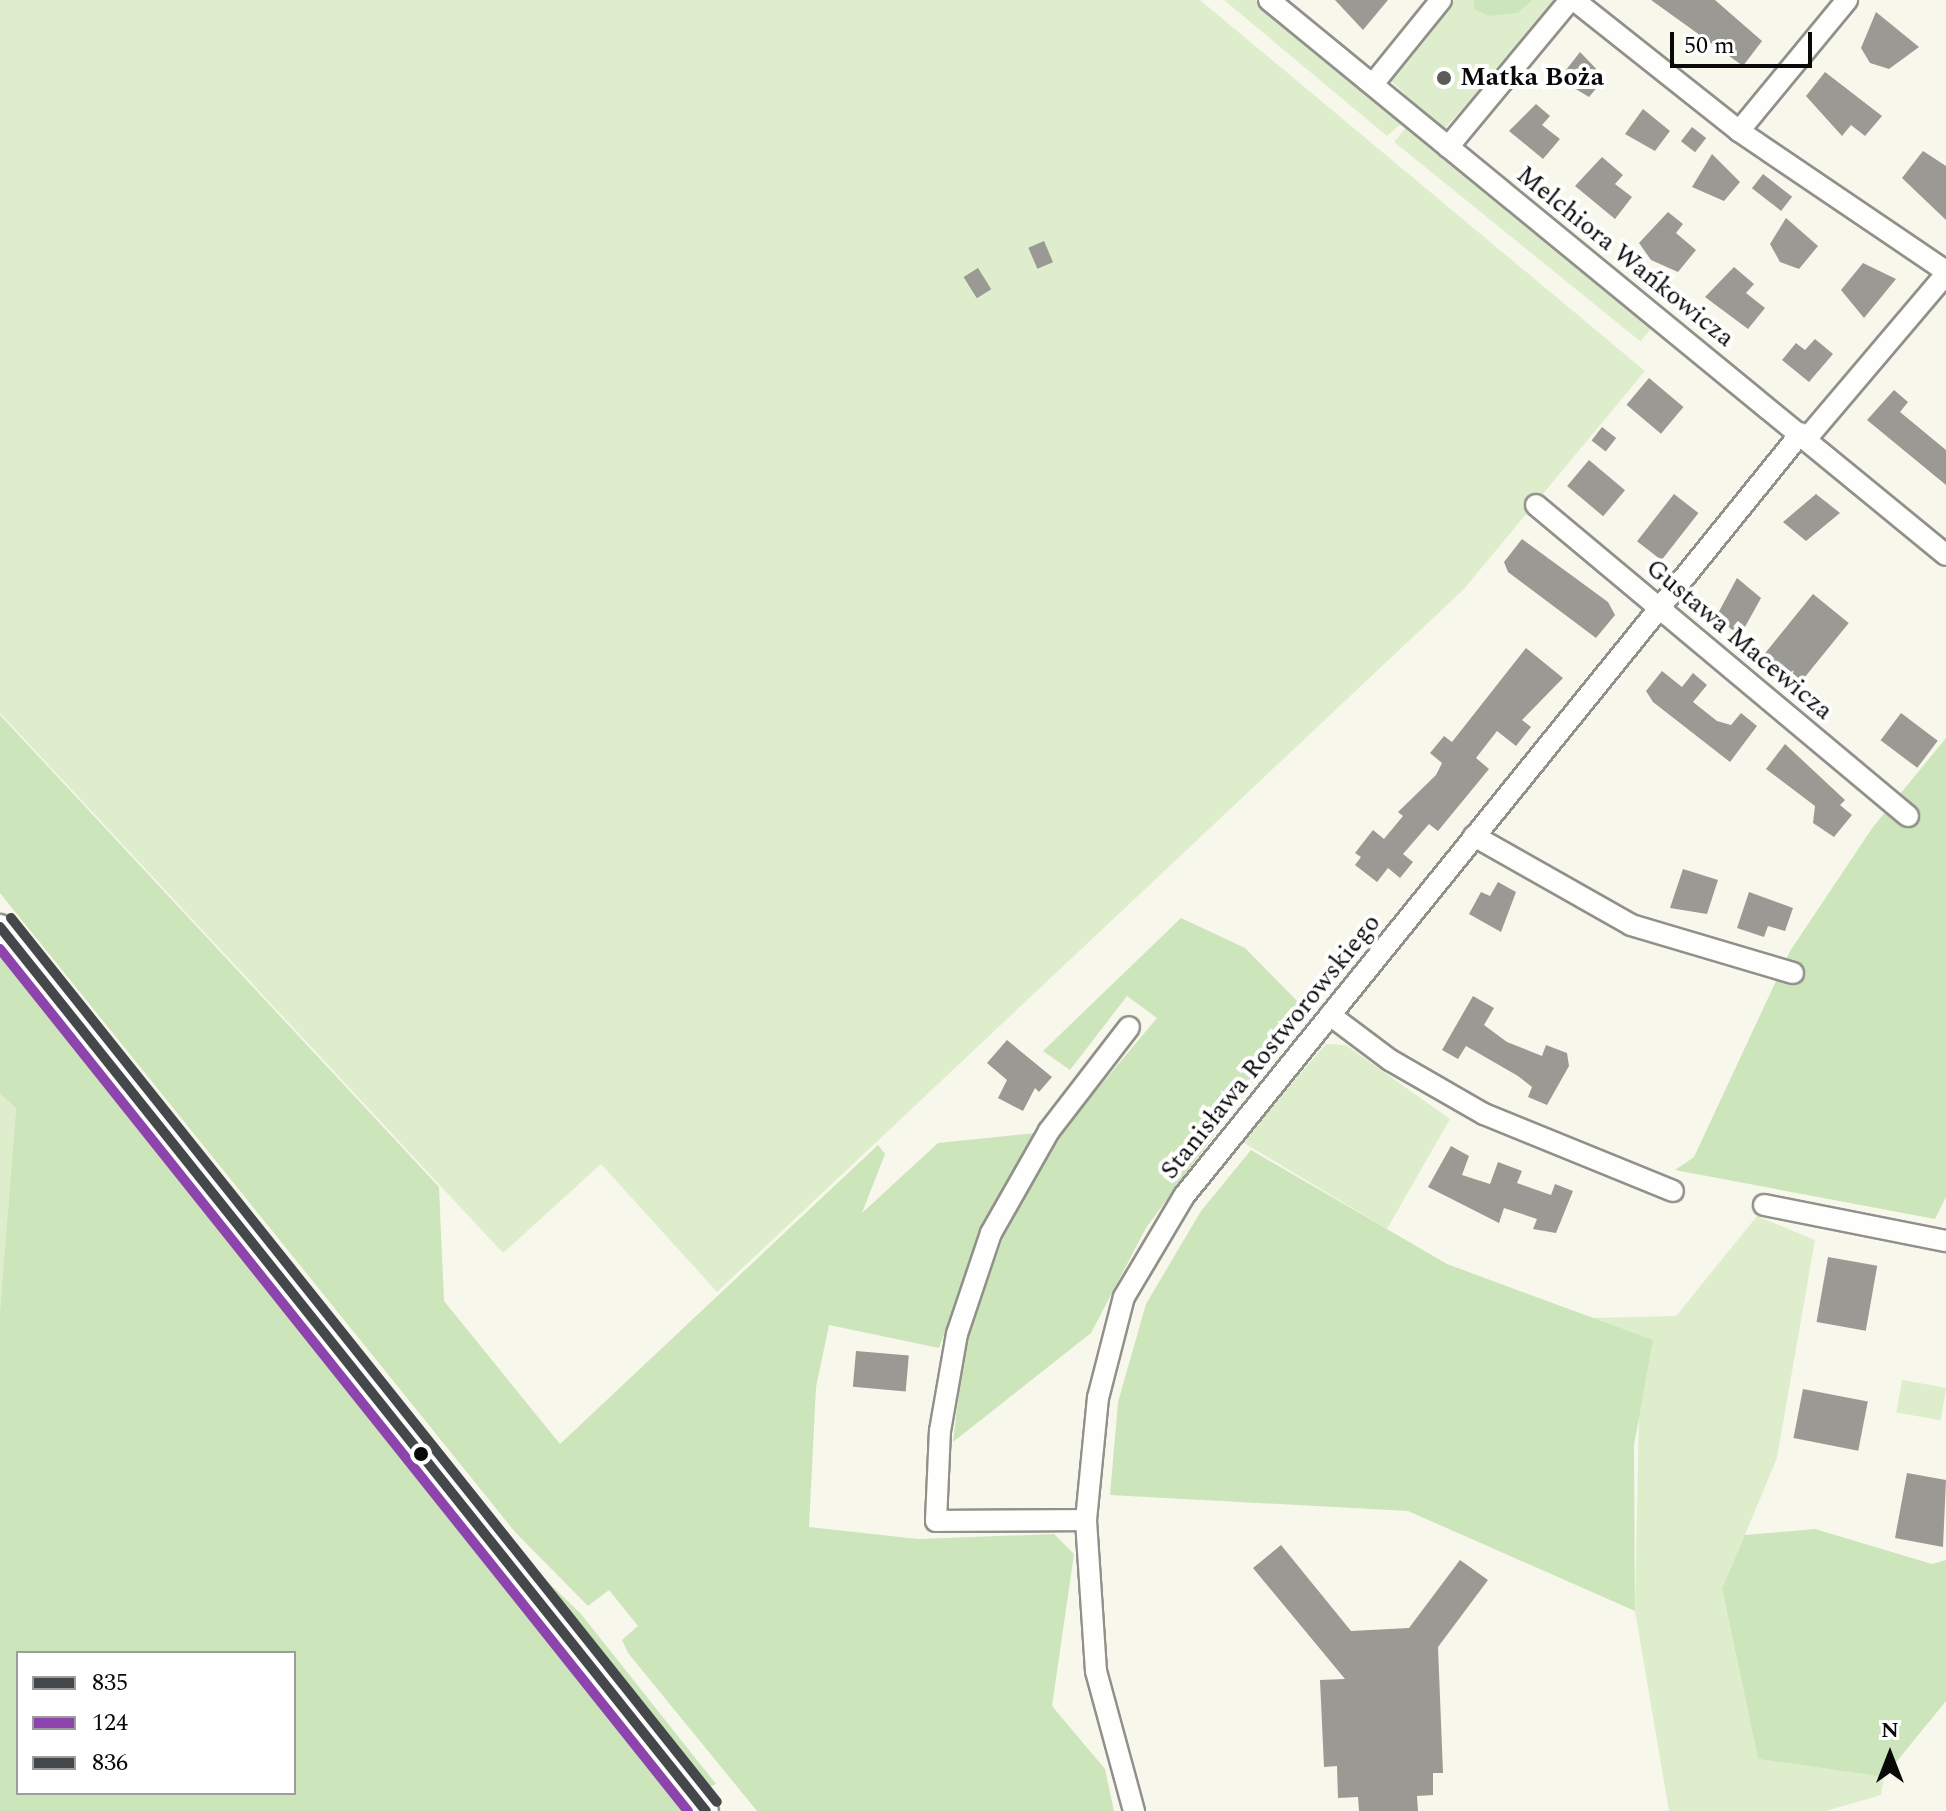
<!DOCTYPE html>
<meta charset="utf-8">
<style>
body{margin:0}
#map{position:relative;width:1946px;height:1811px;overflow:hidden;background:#f8f7ec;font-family:Spectral,serif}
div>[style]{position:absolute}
.green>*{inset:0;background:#deeecd;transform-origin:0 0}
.forest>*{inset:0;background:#cde5bb}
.building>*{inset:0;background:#9a9993;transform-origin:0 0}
.roads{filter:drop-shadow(2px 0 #91908b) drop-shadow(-2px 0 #91908b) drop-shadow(0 2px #91908b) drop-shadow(0 -2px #91908b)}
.minor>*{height:20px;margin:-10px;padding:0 10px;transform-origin:10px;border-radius:10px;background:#fefefc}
.tertiary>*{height:24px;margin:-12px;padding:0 12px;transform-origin:12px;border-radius:12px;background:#fefefc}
.bus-1>*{height:10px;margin:-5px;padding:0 5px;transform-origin:5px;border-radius:5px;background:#45484a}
.bus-2>*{height:10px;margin:-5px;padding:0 5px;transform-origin:5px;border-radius:5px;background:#8e44ad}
.bus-3>*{height:10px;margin:-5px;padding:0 5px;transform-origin:5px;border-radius:5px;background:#45484a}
.dots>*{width:22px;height:22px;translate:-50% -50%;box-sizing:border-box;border:4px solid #fff;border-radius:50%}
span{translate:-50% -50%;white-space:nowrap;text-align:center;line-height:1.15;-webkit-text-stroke:8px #fff;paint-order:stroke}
.poi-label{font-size:26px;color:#090909;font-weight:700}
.left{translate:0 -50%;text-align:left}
.street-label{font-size:26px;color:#090909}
.legend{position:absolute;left:16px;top:1651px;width:280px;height:144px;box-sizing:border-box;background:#fff;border:2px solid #9d9d9d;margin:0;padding:10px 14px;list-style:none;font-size:24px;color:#090909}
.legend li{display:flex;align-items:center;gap:16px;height:40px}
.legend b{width:40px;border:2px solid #9d9d9d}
.north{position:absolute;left:1850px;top:1715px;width:80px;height:80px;-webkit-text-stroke:6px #fff;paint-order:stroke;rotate:0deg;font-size:22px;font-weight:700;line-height:32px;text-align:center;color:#090909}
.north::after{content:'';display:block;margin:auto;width:28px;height:36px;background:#090909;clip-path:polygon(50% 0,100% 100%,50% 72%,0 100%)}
.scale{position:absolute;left:1670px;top:32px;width:142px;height:36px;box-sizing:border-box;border:4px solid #090909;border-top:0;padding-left:10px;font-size:24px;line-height:28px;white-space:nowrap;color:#090909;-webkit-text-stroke:6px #fff;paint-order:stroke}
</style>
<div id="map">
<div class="green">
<i style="clip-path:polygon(0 0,1200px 0,1645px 371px,1464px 589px,717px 1292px,601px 1164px,503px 1253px,0 713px)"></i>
<i style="clip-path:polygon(1224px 0,1255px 0,1403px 122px,1387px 136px)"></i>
<i style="clip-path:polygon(1454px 0,1563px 0,1443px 130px,1390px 80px)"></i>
<i style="left:1408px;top:125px;width:317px;height:22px;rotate:39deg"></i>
<i style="clip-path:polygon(1326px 1044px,1346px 1045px,1450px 1119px,1387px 1229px,1241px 1141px)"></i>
<i style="clip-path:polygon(0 1094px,16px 1108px,0 1311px)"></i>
<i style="clip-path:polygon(1757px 1216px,1815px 1240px,1777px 1458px,1722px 1590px,1758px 1759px,1884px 1777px,1881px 1795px,1826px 1811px,1669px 1811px,1635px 1611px,1639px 1410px,1592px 1318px,1676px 1316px)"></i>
<i style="left:1902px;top:1380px;width:45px;height:33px;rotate:10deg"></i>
</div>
<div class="forest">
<i style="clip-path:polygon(1474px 0,1532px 0,1518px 13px,1489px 16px,1474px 9px)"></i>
<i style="clip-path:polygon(0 715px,439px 1187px,444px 1301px,560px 1444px,878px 1145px,885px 1154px,862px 1213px,938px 1143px,1035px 1133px,980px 1235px,939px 1348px,829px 1325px,816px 1387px,809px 1527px,918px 1539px,1054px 1534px,1074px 1554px,1052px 1706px,1105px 1769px,1114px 1811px,757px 1811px,628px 1653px,622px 1640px,638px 1626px,609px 1590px,588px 1606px,515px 1532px,0 893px)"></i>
<i style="clip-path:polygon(1946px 738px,1946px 1197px,1935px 1219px,1675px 1170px,1694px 1157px,1790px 951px,1873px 827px)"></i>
<i style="clip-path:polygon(1181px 918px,1245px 948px,1306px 1010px,1146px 1228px,1091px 1333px,953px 1442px,964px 1349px,1006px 1229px,1052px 1143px,1157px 1018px,1127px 996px,1070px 1070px,1043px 1051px)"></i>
<i style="clip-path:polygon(evenodd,0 946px,267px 1277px,688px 1811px,0 1811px,0 1311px,16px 1108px,0 1094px,0 946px,18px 1653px,294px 1653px,294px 1793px,18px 1793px,18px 1653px)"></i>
<i style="clip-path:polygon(1251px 1150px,1447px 1264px,1653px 1340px,1634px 1445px,1635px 1611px,1408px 1511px,1110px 1495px,1118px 1402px,1146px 1304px,1201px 1211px)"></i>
<i style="clip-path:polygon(1815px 1529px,1932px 1564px,1946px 1560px,1946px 1701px,1884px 1777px,1758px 1759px,1722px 1589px,1745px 1535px)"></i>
<i style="clip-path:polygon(524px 1559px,581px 1614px,716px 1784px,702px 1790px)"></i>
</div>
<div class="building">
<i style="clip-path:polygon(1335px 0,1388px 0,1363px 30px)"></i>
<i style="clip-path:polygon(1651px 0,1715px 0,1762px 41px,1743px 66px)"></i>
<i style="clip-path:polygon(1876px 12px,1919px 47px,1889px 69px,1870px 63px,1861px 48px)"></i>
<i style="clip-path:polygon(1580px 52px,1605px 78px,1589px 97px,1559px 79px)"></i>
<i style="clip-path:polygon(1825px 72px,1882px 116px,1865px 136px,1851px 125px,1842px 136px,1806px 96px)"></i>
<i style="clip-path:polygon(1536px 104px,1550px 116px,1542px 125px,1560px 139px,1543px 159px,1509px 131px)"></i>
<i style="clip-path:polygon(1643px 109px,1670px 131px,1655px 151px,1625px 134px)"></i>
<i style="left:1692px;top:127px;width:18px;height:18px;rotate:38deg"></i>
<i style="clip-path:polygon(1923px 151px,1946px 166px,1946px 220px,1902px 178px)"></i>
<i style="clip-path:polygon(1712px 154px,1740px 182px,1724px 201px,1692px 187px)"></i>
<i style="clip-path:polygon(1602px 157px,1623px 175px,1615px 184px,1632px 197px,1615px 219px,1575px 186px)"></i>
<i style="left:1763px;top:174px;width:37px;height:18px;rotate:38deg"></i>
<i style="clip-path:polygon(1668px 212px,1683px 224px,1676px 233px,1696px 250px,1678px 272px,1651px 260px,1639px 243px)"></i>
<i style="clip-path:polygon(1786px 218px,1818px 246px,1799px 269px,1780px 262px,1770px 244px)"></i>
<i style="left:1044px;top:241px;width:23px;height:17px;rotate:67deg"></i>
<i style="clip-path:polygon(1863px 263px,1896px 279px,1864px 318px,1841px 290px)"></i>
<i style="clip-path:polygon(1734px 267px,1754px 284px,1746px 293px,1765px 308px,1748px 329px,1705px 297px)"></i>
<i style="left:978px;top:268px;width:25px;height:17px;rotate:58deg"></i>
<i style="clip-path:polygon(1815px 339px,1833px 354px,1809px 382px,1782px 360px,1796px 343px,1805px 350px)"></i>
<i style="left:1649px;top:378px;width:45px;height:35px;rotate:40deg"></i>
<i style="clip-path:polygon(1894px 390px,1908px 402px,1900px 412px,1946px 450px,1946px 485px,1867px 420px)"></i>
<i style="left:1602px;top:427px;width:18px;height:17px;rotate:38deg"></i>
<i style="left:1589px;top:460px;width:47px;height:34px;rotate:40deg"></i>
<i style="left:1674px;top:494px;width:31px;height:60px;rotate:38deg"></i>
<i style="clip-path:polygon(1816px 494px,1840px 513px,1806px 541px,1783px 522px)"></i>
<i style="clip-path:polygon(1522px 539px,1608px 602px,1615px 615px,1596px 638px,1508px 572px,1504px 562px)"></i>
<i style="clip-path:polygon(1737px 578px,1761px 598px,1740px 636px,1716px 617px)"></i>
<i style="left:1813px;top:594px;width:46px;height:79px;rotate:39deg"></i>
<i style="clip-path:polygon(1526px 648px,1563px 678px,1522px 720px,1531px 727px,1516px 746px,1497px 731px,1476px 758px,1489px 769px,1438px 831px,1429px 824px,1403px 854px,1413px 862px,1400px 878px,1388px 868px,1377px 882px,1355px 865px,1361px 857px,1355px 853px,1373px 830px,1384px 839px,1403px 816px,1398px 812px,1436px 775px,1442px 763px,1430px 753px,1444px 736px,1452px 742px)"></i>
<i style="clip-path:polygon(1662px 671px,1682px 687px,1693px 673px,1707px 685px,1693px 702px,1717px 721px,1731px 725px,1741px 713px,1757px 726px,1730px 762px,1653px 702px,1646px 691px)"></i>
<i style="left:1901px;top:713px;width:46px;height:34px;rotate:37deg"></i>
<i style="clip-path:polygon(1785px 744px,1845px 800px,1840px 805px,1852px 815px,1834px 837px,1813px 823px,1815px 806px,1766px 769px)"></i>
<i style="clip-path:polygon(1683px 869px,1718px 880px,1707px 914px,1670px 908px)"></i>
<i style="clip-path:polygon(1498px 882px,1516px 892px,1501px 932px,1469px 914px,1481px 892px,1490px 896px)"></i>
<i style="clip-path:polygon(1749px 892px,1793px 908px,1785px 931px,1768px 926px,1764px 937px,1737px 928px)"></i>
<i style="clip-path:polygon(1473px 996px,1494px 1008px,1484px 1025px,1507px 1042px,1542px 1056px,1546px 1045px,1567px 1053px,1569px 1066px,1547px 1105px,1528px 1097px,1532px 1087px,1518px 1076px,1466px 1046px,1458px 1059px,1442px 1050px)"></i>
<i style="clip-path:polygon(1007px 1040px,1052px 1077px,1039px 1092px,1035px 1088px,1023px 1111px,998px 1098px,1007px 1080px,987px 1063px)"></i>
<i style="clip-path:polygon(1451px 1146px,1469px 1156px,1462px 1175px,1490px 1184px,1498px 1162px,1522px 1171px,1517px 1183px,1551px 1195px,1555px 1184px,1573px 1191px,1556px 1233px,1533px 1229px,1537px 1219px,1504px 1208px,1499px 1223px,1428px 1187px)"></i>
<i style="left:1828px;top:1257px;width:50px;height:66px;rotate:10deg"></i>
<i style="left:856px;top:1351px;width:53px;height:36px;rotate:5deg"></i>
<i style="left:1803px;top:1389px;width:66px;height:50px;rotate:11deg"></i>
<i style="clip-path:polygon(1907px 1473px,1946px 1480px,1943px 1547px,1895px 1538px)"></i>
<i style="clip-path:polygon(1281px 1545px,1351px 1631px,1409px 1628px,1460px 1560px,1488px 1580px,1438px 1647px,1443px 1773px,1433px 1773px,1433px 1795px,1417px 1796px,1418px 1811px,1359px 1811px,1358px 1797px,1338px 1798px,1337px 1766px,1324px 1767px,1320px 1680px,1345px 1679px,1253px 1568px)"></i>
</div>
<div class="roads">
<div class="minor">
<i style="left:1269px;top:0;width:875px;rotate:39.34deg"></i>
<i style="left:1574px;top:0;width:211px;rotate:38.4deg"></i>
<i style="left:1739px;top:131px;width:250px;rotate:34.1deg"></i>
<i style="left:1373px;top:84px;width:108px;rotate:-51deg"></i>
<i style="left:1739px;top:131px;width:170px;rotate:-50.5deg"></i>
<i style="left:1448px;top:147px;width:191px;rotate:-50.3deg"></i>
<i style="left:1807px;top:438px;width:215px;rotate:-49.7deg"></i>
<i style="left:1536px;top:505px;width:485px;rotate:39.9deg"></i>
<i style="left:1474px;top:836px;width:180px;rotate:29.5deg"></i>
<i style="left:1631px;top:925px;width:169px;rotate:16.5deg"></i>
<i style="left:1330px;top:1015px;width:75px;rotate:36.9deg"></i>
<i style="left:1390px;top:1060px;width:108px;rotate:29.9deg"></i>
<i style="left:1484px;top:1114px;width:204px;rotate:22.2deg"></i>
<i style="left:1764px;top:1205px;width:186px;rotate:11.2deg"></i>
<i style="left:1086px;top:1520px;width:150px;rotate:179.6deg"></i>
<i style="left:936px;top:1521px;width:90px;rotate:-87.5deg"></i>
<i style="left:940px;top:1431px;width:98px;rotate:-80.1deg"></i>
<i style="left:957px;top:1334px;width:107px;rotate:-71.4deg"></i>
<i style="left:991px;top:1233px;width:117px;rotate:-60.4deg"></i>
<i style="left:1049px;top:1131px;width:131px;rotate:-52.4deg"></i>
<i style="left:1134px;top:1811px;width:145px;rotate:-105.2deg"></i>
<i style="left:1096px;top:1671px;width:151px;rotate:-93.8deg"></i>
<i style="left:1086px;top:1520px;width:123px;rotate:-84.4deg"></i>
<i style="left:1098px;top:1398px;width:104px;rotate:-75.6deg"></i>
<i style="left:1124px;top:1297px;width:117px;rotate:-59.3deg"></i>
<i style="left:1184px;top:1196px;width:981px;rotate:-51.04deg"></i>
</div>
<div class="tertiary">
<i style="left:0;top:927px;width:1131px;rotate:51.39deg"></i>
</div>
</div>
<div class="bus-1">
<i style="left:0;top:927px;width:1131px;rotate:51.39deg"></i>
</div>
<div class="bus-2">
<i style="left:0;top:949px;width:1103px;rotate:51.41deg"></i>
</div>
<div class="bus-3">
<i style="left:11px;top:918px;width:1131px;rotate:51.39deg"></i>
</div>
<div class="dots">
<i style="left:1444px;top:78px;background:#5d5c58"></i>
<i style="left:421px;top:1454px;background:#090909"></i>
</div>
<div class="poi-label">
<span class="left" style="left:1460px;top:78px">Matka Boża</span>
</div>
<div class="street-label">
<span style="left:1625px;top:257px;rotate:39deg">Melchiora Wańkowicza</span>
<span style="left:1739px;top:640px;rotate:40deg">Gustawa Macewicza</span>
<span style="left:1271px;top:1047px;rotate:-51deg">Stanisława Rostworowskiego</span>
</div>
<ul class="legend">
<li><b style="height:10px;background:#45484a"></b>835</li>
<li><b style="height:10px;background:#8e44ad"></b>124</li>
<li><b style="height:10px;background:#45484a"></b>836</li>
</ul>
<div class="north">N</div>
<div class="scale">50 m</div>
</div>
